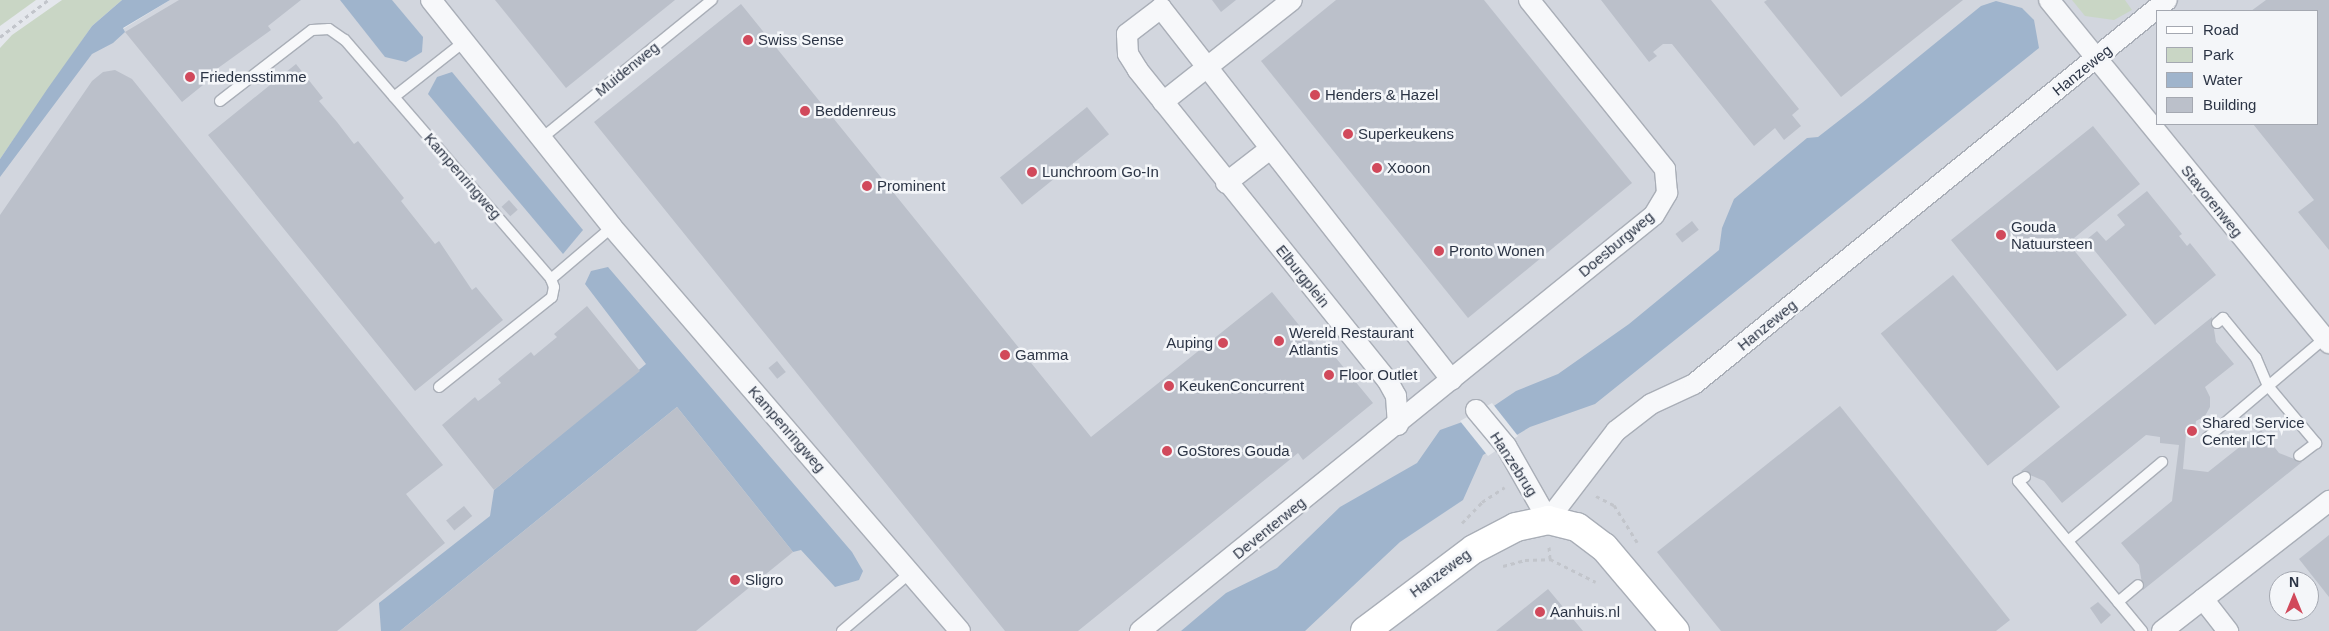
<!DOCTYPE html>
<style>
body{margin:0}
#map{position:relative;width:2329px;height:631px;overflow:hidden;background:#e4e7ec;font-family:Arial,sans-serif}
div>[style]{position:absolute}
.built>*{inset:0;background:#d2d6de}
.green>*{inset:0;background:#c9d6c5}
.water>*{inset:0;background:#9fb4cc}
.pier>*{inset:0;background:#e4e7ec}
.building>*{inset:0;background:#bbc0ca;transform-origin:0 0}
.path>*{height:3px;margin-top:-1.5px;transform-origin:0;background:repeating-linear-gradient(90deg,#c2c5cb 0 4px,transparent 0 8px)}
.roads{filter:drop-shadow(1px 0 #a9aeb7) drop-shadow(-1px 0 #a9aeb7) drop-shadow(0 1px #a9aeb7) drop-shadow(0 -1px #a9aeb7)}
.lane>*{height:10px;margin:-5px;padding:0 5px;transform-origin:5px;border-radius:5px;background:#f7f8fa}
.street>*{height:20px;margin:-10px;padding:0 10px;transform-origin:10px;border-radius:10px;background:#f7f8fa}
.secondary>*{height:28px;margin:-14px;padding:0 14px;transform-origin:14px;border-radius:14px;background:#fff}
.dots>*{width:14px;height:14px;translate:-50% -50%;box-sizing:border-box;border:2px solid #f4f6f9;border-radius:50%}
span{translate:-50% -50%;white-space:nowrap;text-align:center;line-height:1.15;-webkit-text-stroke:5px #f4f6f9;paint-order:stroke}
.poi-label{font-size:15px;color:#2b3445}
.left{translate:0 -50%;text-align:left}
.right{translate:-100% -50%;text-align:right}
.street-label{font-size:15px;color:#2b3445}
.legend{position:absolute;left:2156px;top:10px;width:162px;height:115px;box-sizing:border-box;background:#f4f6f9;border:1px solid #a4a8b1;margin:0;padding:6px 9px;list-style:none;font-size:15px;color:#2b3445}
.legend li{display:flex;align-items:center;gap:10px;height:25px}
.legend b{width:25px;border:1px solid #a4a8b1}
.north{position:absolute;left:2269px;top:571px;width:50px;height:50px;box-sizing:border-box;background:#f4f6f9;border:1px solid #a4a8b1;border-radius:50%;rotate:0deg;font-size:14px;font-weight:700;line-height:20px;text-align:center;color:#2b3445}
.north::after{content:'';display:block;margin:auto;width:18px;height:22px;background:#d1495b;clip-path:polygon(50% 0,100% 100%,50% 72%,0 100%)}
</style>
<div id="map">
<div class="built">
<i style="clip-path:polygon(evenodd,170px 0,2329px 0,2329px 631px,0 631px,0 167px,86px 43px,123px 29px,170px 0,2158px 11px,2318px 11px,2318px 124px,2158px 124px,2158px 11px,170px 0,2279px 581px,2309px 581px,2309px 611px,2279px 611px,2279px 581px)"></i>
</div>
<div class="green">
<i style="clip-path:polygon(0 0,36px 0,0 26px)"></i>
<i style="clip-path:polygon(62px 0,122px 0,92px 26px,0 159px,0 48px,12px 35px)"></i>
<i style="clip-path:polygon(2072px 0,2125px 0,2132px 10px,2114px 20px,2085px 16px)"></i>
</div>
<div class="water">
<i style="clip-path:polygon(122px 0,170px 0,123px 28px,125px 32px,113px 43px,92px 54px,0 177px,0 159px,48px 88px,92px 26px)"></i>
<i style="clip-path:polygon(340px 0,392px 0,423px 37px,422px 52px,406px 62px,385px 57px)"></i>
<i style="clip-path:polygon(1996px 1px,2022px 8px,2034px 20px,2039px 48px,1595px 404px,1530px 427px,1483px 455px,1463px 500px,1400px 542px,1305px 631px,1181px 631px,1226px 593px,1277px 568px,1340px 507px,1417px 463px,1440px 430px,1479px 416px,1516px 391px,1558px 374px,1629px 324px,1719px 250px,1722px 228px,1734px 199px,1807px 138px,1818px 137px,1863px 102px,1981px 6px)"></i>
<i style="clip-path:polygon(452px 72px,583px 230px,563px 254px,428px 94px,437px 77px)"></i>
<i style="clip-path:polygon(608px 267px,852px 552px,863px 571px,859px 580px,835px 587px,801px 550px,793px 552px,677px 407px,400px 631px,381px 631px,379px 603px,490px 516px,494px 490px,646px 364px,585px 284px,591px 271px)"></i>
</div>
<div class="pier">
<i style="clip-path:polygon(1492px 403px,1518px 436px,1488px 456px,1460px 421px)"></i>
</div>
<div class="building">
<i style="clip-path:polygon(179px 0,301px 0,268px 26px,271px 30px,200px 81px,203px 85px,182px 102px,125px 32px)"></i>
<i style="clip-path:polygon(495px 0,675px 0,566px 88px)"></i>
<i style="clip-path:polygon(1212px 0,1236px 0,1221px 12px)"></i>
<i style="clip-path:polygon(1336px 0,1484px 0,1632px 183px,1468px 318px,1261px 61px)"></i>
<i style="clip-path:polygon(1601px 0,1711px 0,1799px 109px,1792px 115px,1801px 126px,1784px 140px,1775px 128px,1754px 146px,1672px 44px,1663px 44px,1653px 52px,1657px 56px,1649px 62px)"></i>
<i style="clip-path:polygon(1767px 0,1963px 0,1841px 97px,1764px 2px)"></i>
<i style="clip-path:polygon(2266px 0,2329px 0,2329px 250px,2298px 212px,2314px 200px,2253px 124px,2318px 124px,2318px 11px,2251px 11px)"></i>
<i style="clip-path:polygon(741px 4px,1091px 437px,1272px 292px,1325px 357px,1331px 352px,1373px 403px,1303px 460px,1298px 453px,1078px 631px,1005px 631px,594px 122px)"></i>
<i style="clip-path:polygon(296px 64px,323px 98px,319px 101px,337px 122px,354px 144px,358px 141px,404px 198px,401px 201px,435px 244px,439px 241px,472px 290px,476px 287px,503px 320px,415px 391px,208px 135px)"></i>
<i style="clip-path:polygon(115px 70px,132px 79px,443px 465px,406px 494px,445px 543px,337px 631px,0 631px,0 215px,92px 81px,103px 72px)"></i>
<i style="left:1087px;top:107px;width:35px;height:112px;rotate:51deg"></i>
<i style="clip-path:polygon(2093px 126px,2140px 184px,2068px 243px,2127px 315px,2057px 371px,1951px 240px)"></i>
<i style="clip-path:polygon(2147px 191px,2182px 234px,2179px 236px,2187px 246px,2190px 243px,2216px 275px,2155px 325px,2086px 240px,2097px 231px,2106px 241px,2125px 225px,2117px 215px)"></i>
<i style="left:509px;top:200px;width:13px;height:10px;rotate:48deg"></i>
<i style="left:1692px;top:221px;width:11px;height:21px;rotate:52deg"></i>
<i style="left:1953px;top:275px;width:170px;height:93px;rotate:51deg"></i>
<i style="clip-path:polygon(587px 306px,640px 371px,494px 490px,442px 425px,475px 397px,478px 401px,481px 399px,501px 383px,498px 379px,531px 352px,534px 356px,557px 337px,554px 334px)"></i>
<i style="clip-path:polygon(2212px 317px,2216px 342px,2234px 364px,2205px 387px,2210px 397px,2210px 407px,2205px 416px,2196px 421px,2194px 435px,2186px 434px,2183px 469px,2208px 472px,2261px 430px,2279px 453px,2302px 462px,2143px 590px,2139px 565px,2121px 543px,2172px 501px,2179px 445px,2160px 443px,2160px 437px,2146px 435px,2062px 503px,2044px 481px,2021px 471px)"></i>
<i style="left:777px;top:361px;width:14px;height:11px;rotate:51deg"></i>
<i style="clip-path:polygon(1840px 406px,2010px 620px,1996px 631px,1721px 631px,1657px 552px)"></i>
<i style="clip-path:polygon(677px 407px,793px 552px,696px 631px,400px 631px)"></i>
<i style="left:464px;top:506px;width:13px;height:23px;rotate:51deg"></i>
<i style="clip-path:polygon(2329px 535px,2329px 597px,2299px 559px)"></i>
<i style="clip-path:polygon(1548px 589px,1583px 631px,1496px 631px,1506px 623px)"></i>
<i style="clip-path:polygon(2098px 602px,2111px 615px,2101px 624px,2090px 608px)"></i>
</div>
<div class="path">
<i style="left:0;top:37px;width:61px;rotate:-37.6deg"></i>
<i style="left:1596px;top:496px;width:20px;rotate:27deg"></i>
<i style="left:1614px;top:505px;width:44px;rotate:58.1deg"></i>
<i style="left:1462px;top:523px;width:29px;rotate:-46deg"></i>
<i style="left:1482px;top:502px;width:27px;rotate:-33deg"></i>
<i style="left:1549px;top:547px;width:12px;rotate:85deg"></i>
<i style="left:1503px;top:566px;width:23px;rotate:-15deg"></i>
<i style="left:1525px;top:560px;width:25px;rotate:-2deg"></i>
<i style="left:1550px;top:559px;width:51px;rotate:26.6deg"></i>
</div>
<div class="roads">
<div class="lane">
<i style="left:394px;top:97px;width:90px;rotate:-38.3deg"></i>
<i style="left:220px;top:101px;width:116px;rotate:-37.7deg"></i>
<i style="left:312px;top:30px;width:17px;rotate:-3deg"></i>
<i style="left:329px;top:29px;width:19px;rotate:35deg"></i>
<i style="left:345px;top:40px;width:316px;rotate:49.2deg"></i>
<i style="left:542px;top:138px;width:219px;rotate:-39.1deg"></i>
<i style="left:2217px;top:323px;width:8px;rotate:-40deg"></i>
<i style="left:2223px;top:318px;width:52px;rotate:50.5deg"></i>
<i style="left:2256px;top:358px;width:30px;rotate:67deg"></i>
<i style="left:2268px;top:386px;width:75px;rotate:49.9deg"></i>
<i style="left:2316px;top:443px;width:21px;rotate:143deg"></i>
<i style="left:439px;top:387px;width:144px;rotate:-38.5deg"></i>
<i style="left:552px;top:297px;width:10px;rotate:-79deg"></i>
<i style="left:554px;top:287px;width:9px;rotate:-111deg"></i>
<i style="left:551px;top:279px;width:80px;rotate:-40.4deg"></i>
<i style="left:2207px;top:438px;width:155px;rotate:-40.3deg"></i>
<i style="left:2025px;top:477px;width:8px;rotate:150deg"></i>
<i style="left:2018px;top:481px;width:195px;rotate:50.4deg"></i>
<i style="left:2068px;top:541px;width:123px;rotate:-40deg"></i>
<i style="left:2118px;top:602px;width:26px;rotate:-40deg"></i>
<i style="left:842px;top:631px;width:91px;rotate:-40.5deg"></i>
</div>
<div class="street">
<i style="left:431px;top:0;width:290px;rotate:51.4deg"></i>
<i style="left:612px;top:227px;width:533px;rotate:49.26deg"></i>
<i style="left:2049px;top:0;width:443px;rotate:50.8deg"></i>
<i style="left:1163px;top:102px;width:164px;rotate:-38.3deg"></i>
<i style="left:1226px;top:183px;width:56px;rotate:-37.7deg"></i>
<i style="left:1476px;top:410px;width:47px;rotate:50.2deg"></i>
<i style="left:1506px;top:446px;width:85px;rotate:60.4deg"></i>
<i style="left:1548px;top:520px;width:112px;rotate:-52.6deg"></i>
<i style="left:1616px;top:431px;width:44px;rotate:-37.6deg"></i>
<i style="left:1651px;top:404px;width:47px;rotate:-24.9deg"></i>
<i style="left:1694px;top:384px;width:609px;rotate:-39.07deg"></i>
<i style="left:1398px;top:425px;width:29px;rotate:-94deg"></i>
<i style="left:1396px;top:396px;width:18px;rotate:-119deg"></i>
<i style="left:1387px;top:380px;width:398px;rotate:-128.8deg"></i>
<i style="left:1138px;top:70px;width:19px;rotate:-122deg"></i>
<i style="left:1128px;top:54px;width:20px;rotate:-93deg"></i>
<i style="left:1127px;top:34px;width:43px;rotate:-37.4deg"></i>
<i style="left:1161px;top:8px;width:472px;rotate:52deg"></i>
<i style="left:2203px;top:599px;width:41px;rotate:52deg"></i>
<i style="left:1140px;top:631px;width:661px;rotate:-38.98deg"></i>
<i style="left:1654px;top:215px;width:26px;rotate:-59deg"></i>
<i style="left:1667px;top:193px;width:24px;rotate:-95deg"></i>
<i style="left:1665px;top:169px;width:217px;rotate:-128.8deg"></i>
<i style="left:2162px;top:631px;width:212px;rotate:-37.9deg"></i>
</div>
<div class="secondary">
<i style="left:1365px;top:631px;width:136px;rotate:-37deg"></i>
<i style="left:1474px;top:549px;width:47px;rotate:-27.6deg"></i>
<i style="left:1516px;top:527px;width:33px;rotate:-12deg"></i>
<i style="left:1548px;top:520px;width:30px;rotate:14deg"></i>
<i style="left:1577px;top:527px;width:34px;rotate:37deg"></i>
<i style="left:1604px;top:547px;width:110px;rotate:49.8deg"></i>
</div>
</div>
<div class="dots">
<i style="left:748px;top:40px;background:#d1495b"></i>
<i style="left:190px;top:77px;background:#d1495b"></i>
<i style="left:1315px;top:95px;background:#d1495b"></i>
<i style="left:805px;top:111px;background:#d1495b"></i>
<i style="left:1348px;top:134px;background:#d1495b"></i>
<i style="left:1377px;top:168px;background:#d1495b"></i>
<i style="left:1032px;top:172px;background:#d1495b"></i>
<i style="left:867px;top:186px;background:#d1495b"></i>
<i style="left:2001px;top:235px;background:#d1495b"></i>
<i style="left:1439px;top:251px;background:#d1495b"></i>
<i style="left:1279px;top:341px;background:#d1495b"></i>
<i style="left:1223px;top:343px;background:#d1495b"></i>
<i style="left:1005px;top:355px;background:#d1495b"></i>
<i style="left:1329px;top:375px;background:#d1495b"></i>
<i style="left:1169px;top:386px;background:#d1495b"></i>
<i style="left:2192px;top:431px;background:#d1495b"></i>
<i style="left:1167px;top:451px;background:#d1495b"></i>
<i style="left:735px;top:580px;background:#d1495b"></i>
<i style="left:1540px;top:612px;background:#d1495b"></i>
</div>
<div class="poi-label">
<span class="left" style="left:758px;top:40px">Swiss Sense</span>
<span class="left" style="left:200px;top:77px">Friedensstimme</span>
<span class="left" style="left:1325px;top:95px">Henders &amp; Hazel</span>
<span class="left" style="left:815px;top:111px">Beddenreus</span>
<span class="left" style="left:1358px;top:134px">Superkeukens</span>
<span class="left" style="left:1387px;top:168px">Xooon</span>
<span class="left" style="left:1042px;top:172px">Lunchroom Go-In</span>
<span class="left" style="left:877px;top:186px">Prominent</span>
<span class="left" style="left:2011px;top:235px">Gouda<br>Natuursteen</span>
<span class="left" style="left:1449px;top:251px">Pronto Wonen</span>
<span class="left" style="left:1289px;top:341px">Wereld Restaurant<br>Atlantis</span>
<span class="right" style="left:1213px;top:343px">Auping</span>
<span class="left" style="left:1015px;top:355px">Gamma</span>
<span class="left" style="left:1339px;top:375px">Floor Outlet</span>
<span class="left" style="left:1179px;top:386px">KeukenConcurrent</span>
<span class="left" style="left:2202px;top:431px">Shared Service<br>Center ICT</span>
<span class="left" style="left:1177px;top:451px">GoStores Gouda</span>
<span class="left" style="left:745px;top:580px">Sligro</span>
<span class="left" style="left:1550px;top:612px">Aanhuis.nl</span>
</div>
<div class="street-label">
<span style="left:627px;top:69px;rotate:-39deg">Muidenweg</span>
<span style="left:2082px;top:70px;rotate:-39deg">Hanzeweg</span>
<span style="left:463px;top:176px;rotate:49deg">Kampenringweg</span>
<span style="left:2212px;top:201px;rotate:51deg">Stavorenweg</span>
<span style="left:1616px;top:244px;rotate:-40deg">Doesburgweg</span>
<span style="left:1303px;top:276px;rotate:51deg">Elburgplein</span>
<span style="left:1767px;top:325px;rotate:-39deg">Hanzeweg</span>
<span style="left:787px;top:429px;rotate:49deg">Kampenringweg</span>
<span style="left:1514px;top:464px;rotate:57deg">Hanzebrug</span>
<span style="left:1269px;top:528px;rotate:-39deg">Deventerweg</span>
<span style="left:1440px;top:573px;rotate:-36deg">Hanzeweg</span>
</div>
<ul class="legend">
<li><b style="height:6px;background:#fff"></b>Road</li>
<li><b style="height:14px;background:#c9d6c5"></b>Park</li>
<li><b style="height:14px;background:#9fb4cc"></b>Water</li>
<li><b style="height:14px;background:#bbc0ca"></b>Building</li>
</ul>
<div class="north">N</div>
</div>
